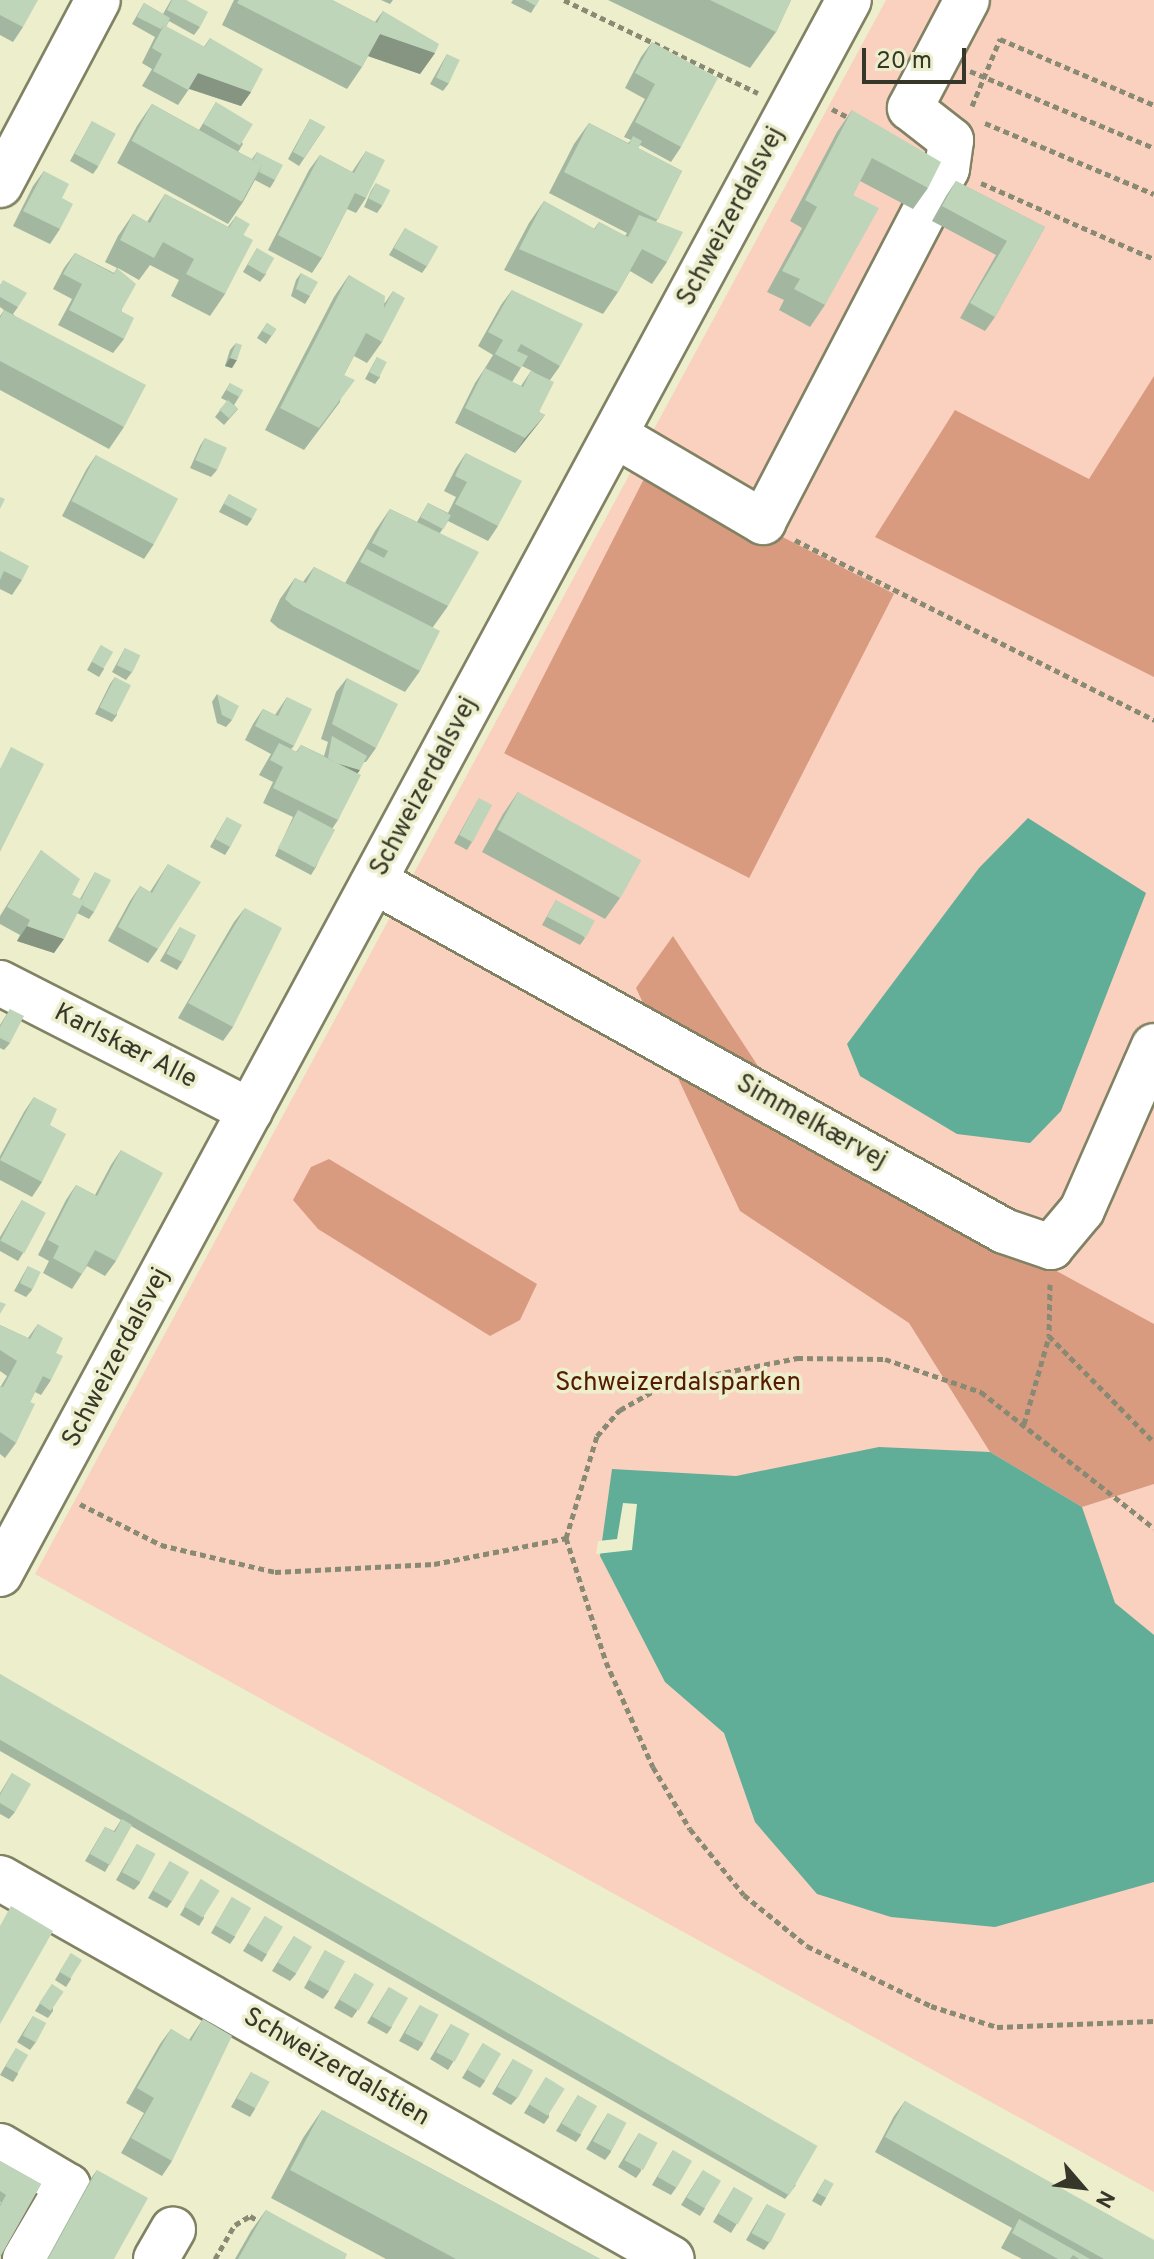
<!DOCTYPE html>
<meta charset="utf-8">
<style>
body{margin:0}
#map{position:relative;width:1154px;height:2259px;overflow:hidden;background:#eceecc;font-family:Overpass,sans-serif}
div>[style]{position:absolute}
.green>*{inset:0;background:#fad1bf}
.forest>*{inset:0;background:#d99b80;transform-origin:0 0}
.water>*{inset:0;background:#60ad98}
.pier>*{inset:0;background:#eceecc}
.path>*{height:5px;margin-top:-2.5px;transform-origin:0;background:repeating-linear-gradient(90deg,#888a73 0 6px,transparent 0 10px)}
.roads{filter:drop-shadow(2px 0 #818264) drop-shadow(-2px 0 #818264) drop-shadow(0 2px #818264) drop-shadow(0 -2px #818264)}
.minor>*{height:44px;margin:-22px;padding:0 22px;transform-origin:22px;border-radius:22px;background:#fff}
.wall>*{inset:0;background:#a3b7a0;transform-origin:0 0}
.shaded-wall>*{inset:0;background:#859582}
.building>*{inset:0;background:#bed5ba;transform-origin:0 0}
span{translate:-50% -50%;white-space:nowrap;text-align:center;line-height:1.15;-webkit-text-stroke:7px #eceecc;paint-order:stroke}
.street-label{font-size:26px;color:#363729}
.park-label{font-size:26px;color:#531c00}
.north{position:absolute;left:1042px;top:2147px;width:80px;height:80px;-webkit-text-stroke:6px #eceecc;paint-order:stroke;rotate:118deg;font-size:22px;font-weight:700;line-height:32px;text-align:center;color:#363729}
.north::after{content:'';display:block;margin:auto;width:28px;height:36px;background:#363729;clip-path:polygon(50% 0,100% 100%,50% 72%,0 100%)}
.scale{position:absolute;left:862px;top:48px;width:104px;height:36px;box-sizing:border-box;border:4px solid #363729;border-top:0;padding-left:10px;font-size:24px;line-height:28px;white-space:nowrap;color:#363729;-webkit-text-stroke:6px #eceecc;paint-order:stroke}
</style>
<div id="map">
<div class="green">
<i style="clip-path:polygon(886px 0,1154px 0,1154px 2192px,35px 1574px)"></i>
</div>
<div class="forest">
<i style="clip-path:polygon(1154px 376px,1154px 677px,875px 537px,955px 410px,1089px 479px)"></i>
<i style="left:649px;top:469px;width:275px;height:319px;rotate:27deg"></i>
<i style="clip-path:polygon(673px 936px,801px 1132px,1154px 1324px,1154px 1484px,1082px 1507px,990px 1452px,909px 1323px,740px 1211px,636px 988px)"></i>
<i style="clip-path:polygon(329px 1159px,537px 1284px,520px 1320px,490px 1336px,318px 1229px,293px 1200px,311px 1167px)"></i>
</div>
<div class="water">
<i style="clip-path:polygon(1028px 818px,1146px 893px,1061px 1111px,1030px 1143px,957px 1134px,860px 1076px,847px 1044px,979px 868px)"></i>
<i style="clip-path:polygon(879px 1447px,990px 1452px,1082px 1507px,1115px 1603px,1154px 1635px,1154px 1882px,995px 1927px,891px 1917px,817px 1894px,755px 1822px,724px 1733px,665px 1682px,600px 1556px,612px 1469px,736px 1476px)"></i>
</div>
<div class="pier">
<i style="clip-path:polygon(623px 1503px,637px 1504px,632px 1550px,596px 1554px,598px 1541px,617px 1539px)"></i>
</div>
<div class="path">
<i style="left:564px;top:0;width:215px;rotate:25.6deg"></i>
<i style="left:970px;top:71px;width:199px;rotate:22.7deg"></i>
<i style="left:972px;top:106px;width:73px;rotate:-67.3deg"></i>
<i style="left:1000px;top:39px;width:168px;rotate:23.2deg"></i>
<i style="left:832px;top:109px;width:22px;rotate:27deg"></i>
<i style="left:985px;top:123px;width:183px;rotate:22.8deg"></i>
<i style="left:981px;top:183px;width:189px;rotate:23.7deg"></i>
<i style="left:795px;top:540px;width:402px;rotate:26.6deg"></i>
<i style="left:1050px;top:1284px;width:52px;rotate:91.1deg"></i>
<i style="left:1049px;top:1336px;width:149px;rotate:45.3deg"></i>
<i style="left:1024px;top:1424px;width:91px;rotate:-74.1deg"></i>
<i style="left:80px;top:1504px;width:91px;rotate:26.8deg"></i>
<i style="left:161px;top:1545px;width:117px;rotate:13.3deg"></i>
<i style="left:275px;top:1572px;width:159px;rotate:-2.9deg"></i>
<i style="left:434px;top:1564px;width:135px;rotate:-11.1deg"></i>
<i style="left:566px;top:1538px;width:107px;rotate:-73.1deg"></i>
<i style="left:597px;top:1436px;width:35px;rotate:-49deg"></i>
<i style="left:620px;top:1410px;width:53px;rotate:-29.5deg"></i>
<i style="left:666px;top:1384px;width:134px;rotate:-11.2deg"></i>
<i style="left:797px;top:1358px;width:88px;rotate:0.7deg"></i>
<i style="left:885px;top:1359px;width:102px;rotate:19deg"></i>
<i style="left:981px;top:1392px;width:220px;rotate:38.2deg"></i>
<i style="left:566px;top:1538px;width:130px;rotate:72.1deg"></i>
<i style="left:606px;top:1662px;width:115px;rotate:65.9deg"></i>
<i style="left:653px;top:1767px;width:72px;rotate:59.2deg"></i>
<i style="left:690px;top:1829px;width:85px;rotate:50.7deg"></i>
<i style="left:744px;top:1895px;width:81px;rotate:39deg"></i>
<i style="left:807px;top:1946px;width:138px;rotate:25.8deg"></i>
<i style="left:931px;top:2006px;width:69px;rotate:17.7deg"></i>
<i style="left:997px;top:2027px;width:157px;rotate:-2.2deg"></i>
<i style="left:215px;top:2259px;width:39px;rotate:-60deg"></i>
<i style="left:235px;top:2225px;width:17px;rotate:-31deg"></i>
<i style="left:250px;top:2216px;width:14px;rotate:30deg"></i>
</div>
<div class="roads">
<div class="minor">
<i style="left:0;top:185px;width:209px;rotate:-62.1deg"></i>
<i style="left:615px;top:435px;width:172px;rotate:30.4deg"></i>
<i style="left:763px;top:522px;width:398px;rotate:-62.5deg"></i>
<i style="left:947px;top:169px;width:29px;rotate:-82deg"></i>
<i style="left:951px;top:140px;width:52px;rotate:-142deg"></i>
<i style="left:910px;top:108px;width:122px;rotate:-62.2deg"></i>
<i style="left:374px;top:881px;width:721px;rotate:29.05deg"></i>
<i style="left:1004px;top:1231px;width:50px;rotate:18.8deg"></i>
<i style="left:1051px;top:1247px;width:48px;rotate:-50deg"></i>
<i style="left:1082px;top:1210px;width:179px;rotate:-66.3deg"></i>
<i style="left:0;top:983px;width:281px;rotate:27.1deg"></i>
<i style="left:0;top:1574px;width:1788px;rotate:-61.66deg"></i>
<i style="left:0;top:1878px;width:772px;rotate:29.55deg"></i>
<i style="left:0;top:2146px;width:79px;rotate:30.5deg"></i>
<i style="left:68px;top:2186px;width:85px;rotate:120.5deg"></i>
<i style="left:156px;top:2259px;width:34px;rotate:-60deg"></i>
</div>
</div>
<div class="wall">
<i style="clip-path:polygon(0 0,23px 27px,13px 42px,0 35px)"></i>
<i style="clip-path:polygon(171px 0,186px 0,200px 27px,194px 35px,169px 21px,166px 27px,204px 47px,210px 38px,251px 92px,241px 106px,189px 89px,178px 105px,142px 86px,152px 69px,142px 63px,155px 37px,132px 24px,144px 3px,163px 14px)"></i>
<i style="clip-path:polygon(234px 0,332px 0,375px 22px,383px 11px,435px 53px,420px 74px,368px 56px,362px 67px,347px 89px,222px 25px)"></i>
<i style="clip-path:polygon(381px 0,393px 0,390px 4px)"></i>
<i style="clip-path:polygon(513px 0,539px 0,531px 13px,511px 3px)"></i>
<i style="clip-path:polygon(608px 0,791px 0,776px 32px,750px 68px)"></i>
<i style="clip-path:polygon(652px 42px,681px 147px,671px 162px,640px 145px,638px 148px,682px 171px,656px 222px,667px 262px,652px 284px,630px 271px,618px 292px,603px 314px,504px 270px,529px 223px,544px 201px,594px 229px,599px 222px,625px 236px,627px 233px,549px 193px,574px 144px,589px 123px,628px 143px,631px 140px,624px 137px,645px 99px,625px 88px,641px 57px)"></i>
<i style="clip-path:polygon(447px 54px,449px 83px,443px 91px,430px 84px)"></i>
<i style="clip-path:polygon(216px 102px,243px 144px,238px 152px,252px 159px,257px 152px,275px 180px,270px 188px,255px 180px,243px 202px,228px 224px,117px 163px,137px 126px,152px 104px,199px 130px)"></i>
<i style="clip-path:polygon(852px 110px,928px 188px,913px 209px,860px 181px,853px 195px,825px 305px,810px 327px,779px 310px,784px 300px,767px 292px,802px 228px,790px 221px,837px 132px)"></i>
<i style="clip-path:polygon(310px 119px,325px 127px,299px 166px,288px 159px)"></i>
<i style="clip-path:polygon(92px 121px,98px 167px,93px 174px,70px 161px)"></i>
<i style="clip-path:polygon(366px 151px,366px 198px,356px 213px,347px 209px,322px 258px,312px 273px,268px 250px,309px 170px,320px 155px,352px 172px)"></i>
<i style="clip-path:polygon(44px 171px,62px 198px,60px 229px,50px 244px,13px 226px,33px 186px)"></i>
<i style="clip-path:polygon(956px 181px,1045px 227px,995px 317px,985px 331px,960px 318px,996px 255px,932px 221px,946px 196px)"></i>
<i style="clip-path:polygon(376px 183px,382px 206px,377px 213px,364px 207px,371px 191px)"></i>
<i style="clip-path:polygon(165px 194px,228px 227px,236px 216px,243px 235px,225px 294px,210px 316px,171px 296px,179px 280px,150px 265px,139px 280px,118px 268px,124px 339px,113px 353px,58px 325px,72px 299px,53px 289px,64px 268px,75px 253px,114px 273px,117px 268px,105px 262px,118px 236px,133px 214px,147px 222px)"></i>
<i style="clip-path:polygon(405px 228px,427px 266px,422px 273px,389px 255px)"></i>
<i style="clip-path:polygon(257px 248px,266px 274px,260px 282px,243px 272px)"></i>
<i style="clip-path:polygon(301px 273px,310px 296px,305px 304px,291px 296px,296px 280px)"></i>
<i style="clip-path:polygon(349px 275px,385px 303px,393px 291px,382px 342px,367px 363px,354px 356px,344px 375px,340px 402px,304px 450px,265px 430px,334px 297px)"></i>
<i style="clip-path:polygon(0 284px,18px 307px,13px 314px,124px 427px,109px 449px,0 390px,0 316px,4px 310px,0 307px)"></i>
<i style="clip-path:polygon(evenodd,512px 290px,560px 366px,550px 380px,539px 412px,545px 415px,515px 453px,455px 423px,475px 383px,485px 368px,493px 355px,478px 346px,501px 305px,512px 290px,522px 366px,536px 373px,531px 371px,521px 386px,512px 382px,522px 366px)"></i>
<i style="left:267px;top:323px;width:11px;height:18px;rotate:34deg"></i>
<i style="clip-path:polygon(236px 343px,232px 368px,225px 366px,230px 350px)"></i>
<i style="clip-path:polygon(377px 357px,380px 377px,375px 384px,365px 379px)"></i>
<i style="clip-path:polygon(230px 383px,239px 397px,234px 405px,238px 409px,224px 425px,215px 417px,227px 401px,221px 398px)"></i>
<i style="clip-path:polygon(205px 438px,217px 470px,211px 477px,190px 468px,200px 446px)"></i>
<i style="clip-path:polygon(466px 453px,498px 526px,488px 541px,448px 521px,440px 533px,448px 606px,433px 627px,420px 671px,405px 692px,278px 628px,270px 621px,280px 599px,295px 578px,303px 582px,314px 567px,345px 583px,375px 531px,390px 509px,417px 522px,428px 503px,448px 513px,456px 497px,444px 491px,456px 468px)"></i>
<i style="clip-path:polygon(96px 455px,154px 544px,144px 559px,62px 516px,86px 470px)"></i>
<i style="clip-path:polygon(229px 494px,252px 519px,247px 526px,219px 512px)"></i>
<i style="clip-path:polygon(0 551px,22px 580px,12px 595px,0 589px)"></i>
<i style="clip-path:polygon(101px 645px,104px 669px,99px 677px,87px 670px)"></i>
<i style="clip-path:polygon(125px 648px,132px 672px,126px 680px,112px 672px)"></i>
<i style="clip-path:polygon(115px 677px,117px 715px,112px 722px,95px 714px,110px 684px)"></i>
<i style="clip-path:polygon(347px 678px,376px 748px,366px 762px,364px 762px,357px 774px,338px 820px,332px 829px,316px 867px,311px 875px,275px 856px,293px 817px,263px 803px,273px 782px,259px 775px,271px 754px,245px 740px,253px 724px,263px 709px,275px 715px,287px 697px,294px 746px,291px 749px,296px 752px,301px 745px,324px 756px,328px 742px,321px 739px,336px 692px)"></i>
<i style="clip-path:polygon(217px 694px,232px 720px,226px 727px,217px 723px,212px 702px)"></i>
<i style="clip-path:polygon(518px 792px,620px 898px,605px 919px,482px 852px,503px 814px)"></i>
<i style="clip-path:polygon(479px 798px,472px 842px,467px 850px,454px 843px)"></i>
<i style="clip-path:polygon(227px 817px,230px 847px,225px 855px,210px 847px)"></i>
<i style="clip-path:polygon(41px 850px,72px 895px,80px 899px,95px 872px,94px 912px,89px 919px,77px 913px,54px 953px,17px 941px,20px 935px,0 924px,0 916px)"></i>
<i style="clip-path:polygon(168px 864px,158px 949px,148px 963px,108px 941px,130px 901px,140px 886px,150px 892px)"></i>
<i style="clip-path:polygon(556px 900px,585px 938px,580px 945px,542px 925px)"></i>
<i style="clip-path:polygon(245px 908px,233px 1027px,223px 1041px,178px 1018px,234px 922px)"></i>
<i style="clip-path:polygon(180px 927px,182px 962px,177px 970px,160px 961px)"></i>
<i style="clip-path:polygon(10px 1009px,10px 1043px,4px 1050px,0 1048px,0 1025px)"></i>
<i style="clip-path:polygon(34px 1097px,50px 1125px,42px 1182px,32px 1197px,0 1180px,0 1156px,24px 1112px)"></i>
<i style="clip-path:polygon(121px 1150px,116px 1261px,105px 1276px,87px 1266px,72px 1289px,43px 1273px,49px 1261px,38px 1255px,66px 1200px,76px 1185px,95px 1195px,111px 1165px)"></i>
<i style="clip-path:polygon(22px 1200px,23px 1253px,18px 1261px,0 1251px,0 1237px)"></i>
<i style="clip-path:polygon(28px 1266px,32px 1290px,26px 1297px,14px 1291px)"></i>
<i style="clip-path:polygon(38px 1324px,56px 1353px,51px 1380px,41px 1395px,35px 1392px,30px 1402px,16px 1443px,5px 1458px,0 1454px,0 1386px,1px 1386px,7px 1376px,0 1371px,0 1325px,28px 1338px)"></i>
<i style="clip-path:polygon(0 1674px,796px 2185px,785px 2199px,131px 1826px,105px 1872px,85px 1861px,105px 1827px,114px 1831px,121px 1820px,0 1751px)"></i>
<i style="clip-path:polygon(12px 1773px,15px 1812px,9px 1819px,0 1814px,0 1793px)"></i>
<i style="clip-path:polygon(137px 1844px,140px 1883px,134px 1890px,116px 1880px)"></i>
<i style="clip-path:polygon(170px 1861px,172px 1901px,167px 1908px,148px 1898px)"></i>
<i style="clip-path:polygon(201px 1879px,204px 1918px,199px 1926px,180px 1915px)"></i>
<i style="clip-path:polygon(232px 1897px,235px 1937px,230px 1944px,211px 1933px)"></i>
<i style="clip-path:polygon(265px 1916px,267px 1954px,262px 1962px,243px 1951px)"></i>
<i style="clip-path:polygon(294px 1936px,296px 1974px,290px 1981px,272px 1971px)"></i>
<i style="clip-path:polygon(325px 1950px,329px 1991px,323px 1999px,304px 1988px)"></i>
<i style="clip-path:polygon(71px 1953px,71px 1979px,66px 1987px,55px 1980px)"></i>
<i style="clip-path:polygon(355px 1973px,357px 2011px,352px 2018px,334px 2008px)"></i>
<i style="clip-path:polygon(52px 1984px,53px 2011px,48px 2018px,35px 2011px)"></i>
<i style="clip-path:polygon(389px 1987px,392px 2027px,387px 2034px,367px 2023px)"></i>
<i style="clip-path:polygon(420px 2005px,423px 2044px,418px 2051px,399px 2041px)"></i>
<i style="clip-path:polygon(33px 2016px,36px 2042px,30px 2050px,17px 2042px)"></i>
<i style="clip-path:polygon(203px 2019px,172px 2161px,162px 2176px,121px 2153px,144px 2113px,126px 2103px,160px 2044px,171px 2029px,189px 2040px)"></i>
<i style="clip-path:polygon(451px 2024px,453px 2062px,448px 2070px,430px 2059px)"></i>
<i style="clip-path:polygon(483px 2043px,485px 2081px,480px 2088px,462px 2078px)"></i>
<i style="clip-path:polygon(16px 2048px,18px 2074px,13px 2082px,0 2075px)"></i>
<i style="clip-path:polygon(513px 2059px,517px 2098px,511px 2105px,492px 2094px)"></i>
<i style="clip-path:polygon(251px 2072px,255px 2109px,250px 2117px,231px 2107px)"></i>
<i style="clip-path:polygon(546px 2077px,549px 2117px,544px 2124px,524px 2113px)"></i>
<i style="clip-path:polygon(578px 2095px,581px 2135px,576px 2142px,556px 2131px)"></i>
<i style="clip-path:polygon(905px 2101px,1154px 2259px,1022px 2259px,1001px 2248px,1012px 2228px,875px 2152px,894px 2116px)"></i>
<i style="clip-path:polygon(322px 2110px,600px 2259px,386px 2259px,271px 2198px,303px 2138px)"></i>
<i style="clip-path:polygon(608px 2113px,611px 2152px,605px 2160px,586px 2149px)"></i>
<i style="clip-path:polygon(639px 2133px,641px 2171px,636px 2178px,618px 2167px)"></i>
<i style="clip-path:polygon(673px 2150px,676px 2188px,671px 2195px,652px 2185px)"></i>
<i style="clip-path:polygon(0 2161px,41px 2184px,0 2257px,0 2204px,1px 2202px,0 2202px)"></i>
<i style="clip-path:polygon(97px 2170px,114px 2259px,47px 2259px,92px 2177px)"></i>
<i style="clip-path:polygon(703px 2170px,705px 2208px,700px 2216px,681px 2205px)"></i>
<i style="clip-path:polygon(825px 2179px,826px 2198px,821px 2206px,812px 2201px)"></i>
<i style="clip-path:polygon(734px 2187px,736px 2225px,731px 2233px,713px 2222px)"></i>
<i style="clip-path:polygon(767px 2204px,769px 2243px,764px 2250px,746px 2240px)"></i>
<i style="clip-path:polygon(266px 2210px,345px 2259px,235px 2259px,251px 2231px)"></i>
</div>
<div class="shaded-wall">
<i style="clip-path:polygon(380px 34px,435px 53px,420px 74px,365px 55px)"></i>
<i style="clip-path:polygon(198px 73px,251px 92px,241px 106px,187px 88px)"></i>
<i style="clip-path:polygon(230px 358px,237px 360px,232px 368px,225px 366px)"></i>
<i style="clip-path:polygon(545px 415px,534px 429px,515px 453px,525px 438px)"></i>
<i style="clip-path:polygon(327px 760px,360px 770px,355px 777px)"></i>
<i style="clip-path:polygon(27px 926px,64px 939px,54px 953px,17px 941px)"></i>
</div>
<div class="building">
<i style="clip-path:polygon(0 0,38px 0,23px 27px,0 15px)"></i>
<i style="clip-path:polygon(172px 0,186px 0,208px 12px,200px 27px,167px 10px)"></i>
<i style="clip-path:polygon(239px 0,332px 0,377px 23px,383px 11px,439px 44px,435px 53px,380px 34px,362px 67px,237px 3px)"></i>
<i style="clip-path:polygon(525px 0,539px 0,536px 6px)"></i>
<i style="clip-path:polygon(710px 0,791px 0,776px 32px)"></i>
<i style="clip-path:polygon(144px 3px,170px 18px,166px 27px,164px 25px,161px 29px,137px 17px)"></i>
<i style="clip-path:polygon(164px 25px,205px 47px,210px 38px,263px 69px,251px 92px,198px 73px,188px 90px,153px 71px,162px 54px,152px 48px)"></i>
<i style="clip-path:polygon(652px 42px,718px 78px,681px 147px,635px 122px,655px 84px,635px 73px)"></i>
<i style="left:447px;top:54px;width:14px;height:26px;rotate:25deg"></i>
<i style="left:216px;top:102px;width:43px;height:25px;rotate:31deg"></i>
<i style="left:152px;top:104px;width:126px;height:42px;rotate:29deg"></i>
<i style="clip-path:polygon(852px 110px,941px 162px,928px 188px,872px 158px,853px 195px,879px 208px,825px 305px,794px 289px,800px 279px,782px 271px,817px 207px,805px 200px)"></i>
<i style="clip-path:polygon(310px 119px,325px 127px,304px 158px,293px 152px)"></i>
<i style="left:92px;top:121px;width:27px;height:37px;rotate:28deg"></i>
<i style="clip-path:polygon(589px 123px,629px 144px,633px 136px,642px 141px,638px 148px,682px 171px,658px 220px,564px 172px)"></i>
<i style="clip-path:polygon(366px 151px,385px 160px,366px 198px,355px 193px,322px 258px,278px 235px,320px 155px,354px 173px)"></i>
<i style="clip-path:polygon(257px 152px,283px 165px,275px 180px,259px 172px,262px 165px,253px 160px)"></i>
<i style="clip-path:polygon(44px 171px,69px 184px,62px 198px,73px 204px,60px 229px,23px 211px)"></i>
<i style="clip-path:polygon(956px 181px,1045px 227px,995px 317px,970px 303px,1007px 241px,942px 206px)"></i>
<i style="left:376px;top:183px;width:16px;height:17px;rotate:27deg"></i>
<i style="clip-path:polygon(165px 194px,253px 240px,225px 294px,186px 274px,194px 259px,163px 242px,154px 258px,120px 240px,133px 214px,150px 223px)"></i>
<i style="clip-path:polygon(544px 201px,595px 229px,599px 222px,628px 237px,639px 215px,683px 232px,667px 262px,642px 249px,618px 292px,519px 249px)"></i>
<i style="left:236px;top:216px;width:16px;height:14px;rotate:30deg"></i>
<i style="left:405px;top:228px;width:38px;height:23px;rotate:29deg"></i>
<i style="left:257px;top:248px;width:20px;height:19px;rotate:30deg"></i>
<i style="clip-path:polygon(75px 253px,114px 274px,117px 268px,136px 284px,121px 311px,134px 318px,124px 339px,69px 310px,82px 284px,63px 274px)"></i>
<i style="clip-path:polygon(301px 273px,318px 282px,310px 296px,296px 289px)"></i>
<i style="clip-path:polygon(349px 275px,385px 296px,384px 308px,393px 291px,405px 298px,382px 342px,366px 333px,344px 375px,355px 380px,319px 428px,280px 408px)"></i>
<i style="clip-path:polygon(3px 280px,27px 293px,18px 307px,0 297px,0 285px)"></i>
<i style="clip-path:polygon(512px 290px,583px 324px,560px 366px,521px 344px,517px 351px,528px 356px,521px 368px,495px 354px,503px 340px,488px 332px)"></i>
<i style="clip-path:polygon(4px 310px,146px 385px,124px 427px,0 361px,0 318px)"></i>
<i style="clip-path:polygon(267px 323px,276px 329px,272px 336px,262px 331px)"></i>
<i style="clip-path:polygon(236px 343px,242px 345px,237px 360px,230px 358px)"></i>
<i style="left:377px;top:357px;width:11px;height:17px;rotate:27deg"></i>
<i style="clip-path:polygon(485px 368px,523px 387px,531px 371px,554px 382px,539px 412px,545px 415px,525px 438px,465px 408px)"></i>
<i style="left:230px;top:383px;width:15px;height:8px;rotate:28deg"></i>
<i style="left:228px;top:400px;width:13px;height:13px;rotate:42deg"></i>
<i style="left:205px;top:438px;width:24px;height:24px;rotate:24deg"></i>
<i style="clip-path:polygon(466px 453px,522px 481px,498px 526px,455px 504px,467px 482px,455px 476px)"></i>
<i style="left:96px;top:455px;width:93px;height:52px;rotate:28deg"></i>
<i style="left:229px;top:494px;width:32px;height:11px;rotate:28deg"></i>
<i style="clip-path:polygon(0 497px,5px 499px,0 509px)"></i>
<i style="left:428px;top:503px;width:26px;height:16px;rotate:28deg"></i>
<i style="clip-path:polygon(390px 509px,479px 552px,448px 606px,360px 562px,367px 549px,384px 558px,388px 551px,372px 543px)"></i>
<i style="clip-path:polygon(0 551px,29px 566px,22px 580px,4px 571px,0 580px)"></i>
<i style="clip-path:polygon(314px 567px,440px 631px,420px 671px,293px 606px,285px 599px,295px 578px,306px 583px)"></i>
<i style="left:101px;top:645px;width:14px;height:19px;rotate:30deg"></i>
<i style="left:125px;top:648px;width:17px;height:19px;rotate:25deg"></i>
<i style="left:115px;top:677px;width:18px;height:34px;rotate:27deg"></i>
<i style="clip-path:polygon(347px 678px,398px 704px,376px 748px,332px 724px)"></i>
<i style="clip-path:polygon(217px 694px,239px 706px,232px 720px,222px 715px)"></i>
<i style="clip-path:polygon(287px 697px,312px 709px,294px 746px,255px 726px,263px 709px,278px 716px)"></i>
<i style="clip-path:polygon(332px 736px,367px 756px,360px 770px,336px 763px,328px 758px)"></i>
<i style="clip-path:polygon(279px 743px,297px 752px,301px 745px,361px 775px,338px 820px,273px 788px,283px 767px,270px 760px)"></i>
<i style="clip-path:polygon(11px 747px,44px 764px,0 852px,0 769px)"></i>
<i style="left:518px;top:792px;width:141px;height:43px;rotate:29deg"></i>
<i style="left:479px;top:798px;width:15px;height:42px;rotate:28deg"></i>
<i style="left:298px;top:810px;width:42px;height:43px;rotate:28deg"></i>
<i style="left:227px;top:817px;width:17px;height:25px;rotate:28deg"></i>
<i style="clip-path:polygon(41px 850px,80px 879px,72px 895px,84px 901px,64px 939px,27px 926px,30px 920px,7px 907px)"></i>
<i style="clip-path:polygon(168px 864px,201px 882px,158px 949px,118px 927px,140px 886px,152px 893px)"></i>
<i style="clip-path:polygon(95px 872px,111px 880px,94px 912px,82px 905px,84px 901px,81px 900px)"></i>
<i style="left:556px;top:900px;width:44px;height:19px;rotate:28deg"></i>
<i style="clip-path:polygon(245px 908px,282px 928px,233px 1027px,188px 1003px)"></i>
<i style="left:180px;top:927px;width:18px;height:30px;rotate:27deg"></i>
<i style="clip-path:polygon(10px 1009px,24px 1016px,10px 1043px,0 1038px,0 1027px)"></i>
<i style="clip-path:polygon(34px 1097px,57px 1109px,50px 1125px,66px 1134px,42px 1182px,0 1160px)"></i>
<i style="clip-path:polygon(121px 1150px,163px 1173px,116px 1261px,95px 1250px,82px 1274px,53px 1258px,59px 1246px,48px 1240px,76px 1185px,97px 1196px)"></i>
<i style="left:22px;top:1200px;width:27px;height:46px;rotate:28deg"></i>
<i style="left:28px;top:1266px;width:14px;height:19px;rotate:25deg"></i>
<i style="clip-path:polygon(0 1302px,6px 1304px,0 1314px)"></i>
<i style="clip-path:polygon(38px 1324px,63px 1338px,56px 1353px,63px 1356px,51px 1380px,43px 1376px,30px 1402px,35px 1404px,16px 1443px,0 1432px,0 1386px,3px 1387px,17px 1361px,0 1350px,0 1325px,30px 1339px)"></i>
<i style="left:0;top:1674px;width:944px;height:57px;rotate:30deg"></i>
<i style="clip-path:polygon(12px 1773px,31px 1784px,15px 1812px,0 1803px,0 1795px)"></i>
<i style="clip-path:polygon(122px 1819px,132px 1825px,110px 1865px,90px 1854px,105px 1827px,115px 1832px)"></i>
<i style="left:137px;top:1844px;width:21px;height:32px;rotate:28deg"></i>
<i style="left:170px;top:1861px;width:22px;height:34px;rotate:30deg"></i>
<i style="left:201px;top:1879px;width:22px;height:32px;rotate:32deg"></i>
<i style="left:232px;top:1897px;width:22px;height:33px;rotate:30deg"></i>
<i style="clip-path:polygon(11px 1906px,53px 1931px,0 2024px,0 1926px)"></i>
<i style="left:265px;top:1916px;width:21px;height:32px;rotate:31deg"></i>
<i style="left:294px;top:1936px;width:21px;height:31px;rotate:31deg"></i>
<i style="left:325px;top:1950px;width:23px;height:34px;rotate:29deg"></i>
<i style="left:71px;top:1953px;width:13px;height:22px;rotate:32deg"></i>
<i style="left:355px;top:1973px;width:22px;height:31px;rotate:30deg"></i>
<i style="left:52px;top:1984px;width:14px;height:23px;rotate:34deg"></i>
<i style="left:389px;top:1987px;width:22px;height:34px;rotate:30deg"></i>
<i style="left:420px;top:2005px;width:21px;height:32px;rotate:28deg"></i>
<i style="left:33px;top:2016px;width:15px;height:22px;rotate:28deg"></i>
<i style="clip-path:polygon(203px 2019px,232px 2036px,172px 2161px,131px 2138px,154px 2098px,137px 2088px,171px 2029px,191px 2041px)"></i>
<i style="left:451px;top:2024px;width:21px;height:32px;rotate:28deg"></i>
<i style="left:483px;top:2043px;width:21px;height:31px;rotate:31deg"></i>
<i style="left:16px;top:2048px;width:14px;height:21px;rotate:30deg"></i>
<i style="left:513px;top:2059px;width:23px;height:32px;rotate:29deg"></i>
<i style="left:251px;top:2072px;width:21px;height:30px;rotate:28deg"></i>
<i style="left:546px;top:2077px;width:22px;height:32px;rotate:32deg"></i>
<i style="left:578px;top:2095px;width:22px;height:33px;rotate:30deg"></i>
<i style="clip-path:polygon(905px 2101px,1154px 2240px,1154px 2259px,1104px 2259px,885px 2137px)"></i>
<i style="clip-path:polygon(322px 2110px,600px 2259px,456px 2259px,290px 2170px)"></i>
<i style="left:608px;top:2113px;width:21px;height:32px;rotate:28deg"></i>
<i style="left:639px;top:2133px;width:21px;height:31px;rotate:28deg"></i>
<i style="left:673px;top:2150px;width:22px;height:31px;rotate:30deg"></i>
<i style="clip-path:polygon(0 2161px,41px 2184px,0 2257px,0 2206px,6px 2195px,0 2191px)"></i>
<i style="clip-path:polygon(97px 2170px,148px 2198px,114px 2259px,48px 2259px)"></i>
<i style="left:703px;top:2170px;width:21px;height:32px;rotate:31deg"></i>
<i style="left:825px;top:2179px;width:10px;height:16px;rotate:29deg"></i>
<i style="left:734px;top:2187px;width:22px;height:31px;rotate:30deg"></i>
<i style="left:767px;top:2204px;width:21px;height:33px;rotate:28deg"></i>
<i style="clip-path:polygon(266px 2210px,347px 2254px,345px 2259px,238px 2259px)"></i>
<i style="clip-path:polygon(1019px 2219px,1090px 2259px,1079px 2259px,1073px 2255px,1070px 2259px,1058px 2259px,1012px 2233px)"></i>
</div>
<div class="street-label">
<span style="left:732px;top:217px;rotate:-62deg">Schweizerdalsvej</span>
<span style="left:425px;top:787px;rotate:-62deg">Schweizerdalsvej</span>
<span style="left:125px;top:1047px;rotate:27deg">Karlskær Alle</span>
<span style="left:811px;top:1123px;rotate:29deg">Simmelkærvej</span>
<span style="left:117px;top:1358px;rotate:-62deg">Schweizerdalsvej</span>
<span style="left:336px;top:2068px;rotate:30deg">Schweizerdalstien</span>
</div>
<div class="park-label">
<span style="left:678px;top:1384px">Schweizerdalsparken</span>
</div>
<div class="north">N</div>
<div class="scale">20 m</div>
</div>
